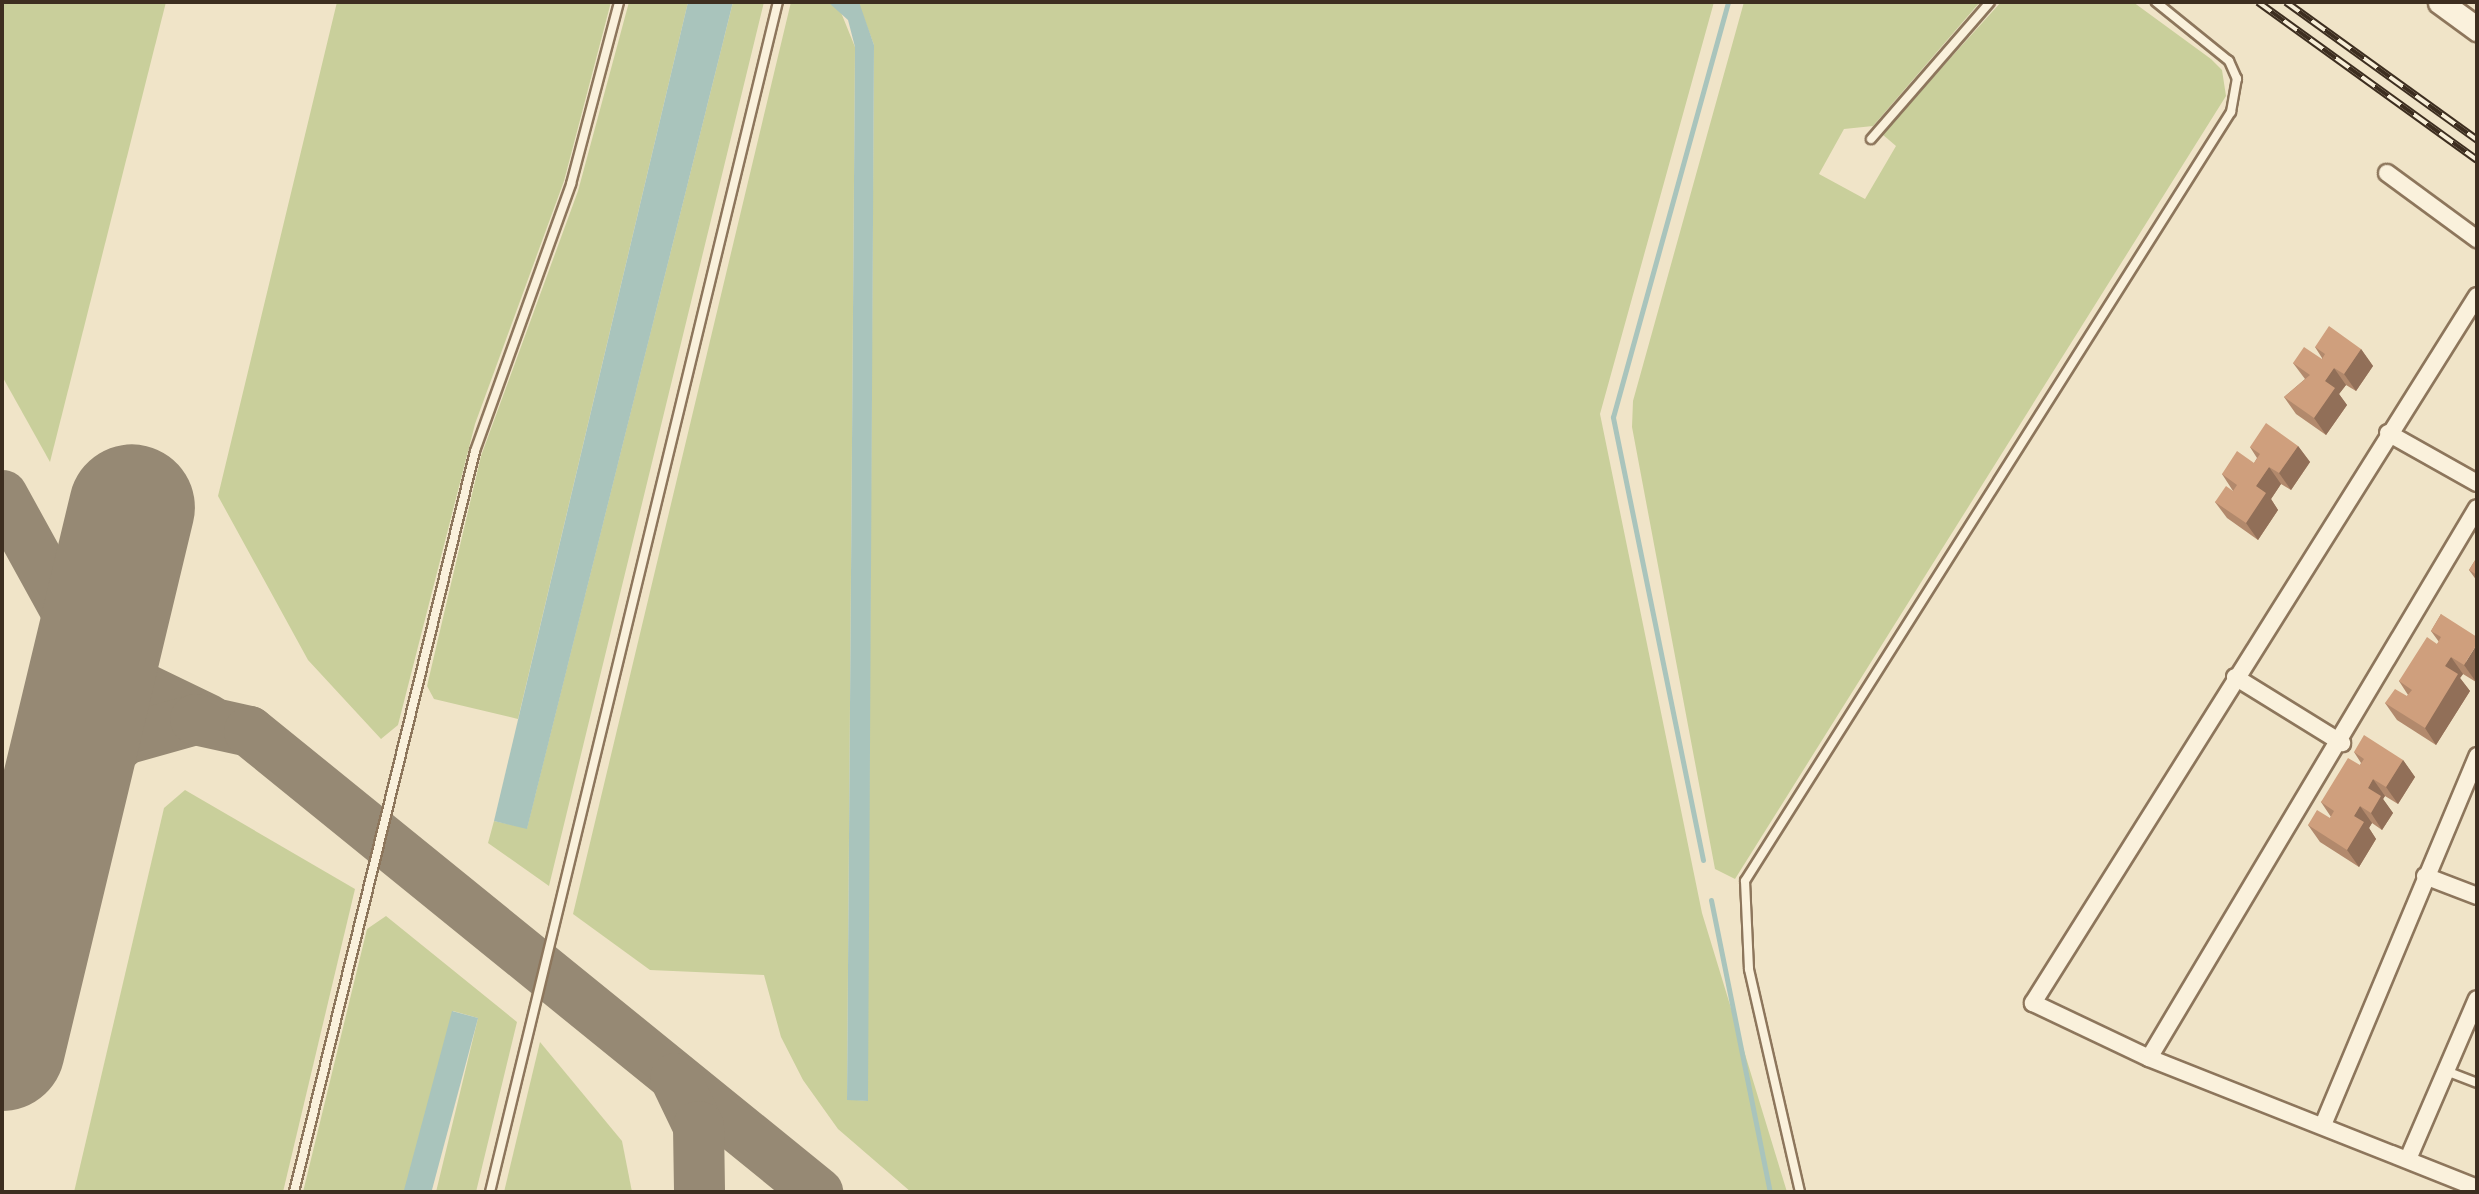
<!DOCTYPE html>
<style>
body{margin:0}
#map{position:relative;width:2479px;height:1194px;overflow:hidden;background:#f0e4c8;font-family:"Libre Baskerville",serif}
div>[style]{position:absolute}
.green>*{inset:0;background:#c9cf9b}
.water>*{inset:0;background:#a9c4bc;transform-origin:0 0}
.stream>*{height:5px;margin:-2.5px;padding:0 2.5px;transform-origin:2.5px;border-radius:2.5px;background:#a9c4bc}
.taxiway>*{height:51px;margin:-25.5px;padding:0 25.5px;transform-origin:25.5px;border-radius:25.5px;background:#968974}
.runway>*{height:126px;margin:-63px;padding:0 63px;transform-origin:63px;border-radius:63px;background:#968974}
.roads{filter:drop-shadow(2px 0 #8d765c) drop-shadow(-2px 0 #8d765c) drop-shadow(0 2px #8d765c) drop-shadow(0 -2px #8d765c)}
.lane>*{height:8px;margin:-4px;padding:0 4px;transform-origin:4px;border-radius:4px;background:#faf1dc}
.street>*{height:16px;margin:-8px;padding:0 8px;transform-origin:8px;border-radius:8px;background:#faf1dc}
.secondary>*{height:23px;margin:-11.5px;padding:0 11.5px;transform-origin:11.5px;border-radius:11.5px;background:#faf1dc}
.rail>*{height:8px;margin-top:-4px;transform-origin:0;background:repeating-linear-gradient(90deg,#f7eed8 0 16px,#3d2e20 0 32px);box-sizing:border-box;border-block:2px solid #3d2e20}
.wall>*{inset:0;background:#b2896c}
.shaded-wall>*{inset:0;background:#916f58}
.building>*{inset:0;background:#cf9f7d}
span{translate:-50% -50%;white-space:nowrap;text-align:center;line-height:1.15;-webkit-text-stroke:7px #f7eed8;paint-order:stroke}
.frame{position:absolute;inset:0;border:4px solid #3d2e20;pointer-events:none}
</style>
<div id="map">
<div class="green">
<i style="clip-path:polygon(2px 2px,166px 2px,50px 462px,2px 376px)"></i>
<i style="clip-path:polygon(337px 2px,611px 2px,564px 181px,475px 424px,398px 725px,381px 739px,308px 660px,218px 496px)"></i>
<i style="clip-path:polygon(629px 2px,688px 2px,518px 719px,434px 699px,427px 686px,481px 456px,578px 191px)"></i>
<i style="clip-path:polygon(733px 2px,764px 2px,549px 886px,488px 843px,494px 821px,527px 828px)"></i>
<i style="clip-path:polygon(791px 2px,828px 2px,840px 10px,855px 47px,847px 1099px,867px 1101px,874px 45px,858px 2px,1714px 2px,1600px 414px,1702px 913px,1787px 1192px,911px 1192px,838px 1129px,803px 1080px,781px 1037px,764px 975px,650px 970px,573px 914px)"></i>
<i style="clip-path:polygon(1744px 2px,1980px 2px,1873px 126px,1844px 129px,1819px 174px,1865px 199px,1896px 146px,1882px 134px,2001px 2px,2133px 2px,2211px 59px,2222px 70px,2226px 96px,1735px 879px,1715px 869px,1632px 427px,1633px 401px)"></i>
<i style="clip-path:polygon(185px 790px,355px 889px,283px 1192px,74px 1192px,164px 808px)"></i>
<i style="clip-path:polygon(386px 916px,517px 1022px,476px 1192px,436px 1192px,478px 1018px,453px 1011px,408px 1192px,303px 1192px,367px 929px)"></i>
<i style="clip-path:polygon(540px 1042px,622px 1141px,632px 1192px,504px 1192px)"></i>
</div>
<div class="water">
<i style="clip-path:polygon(688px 2px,733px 2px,527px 829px,494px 821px)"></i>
<i style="clip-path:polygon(828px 2px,859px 2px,874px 45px,868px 1101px,847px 1100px,855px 47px,848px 20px)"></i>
<i style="left:452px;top:1011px;width:27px;height:186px;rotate:15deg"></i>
</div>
<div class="stream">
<i style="left:1703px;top:860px;width:452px;rotate:-101.5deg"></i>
<i style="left:1613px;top:417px;width:431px;rotate:-74.5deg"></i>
<i style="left:1711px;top:900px;width:298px;rotate:78.6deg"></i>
</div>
<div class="taxiway">
<i style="left:2px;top:495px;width:149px;rotate:61.2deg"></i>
<i style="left:74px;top:626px;width:77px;rotate:81deg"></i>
<i style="left:75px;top:621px;width:40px;rotate:56deg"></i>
<i style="left:97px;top:654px;width:44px;rotate:39.5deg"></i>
<i style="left:131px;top:682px;width:85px;rotate:25.7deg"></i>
<i style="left:2px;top:807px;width:64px;rotate:63.8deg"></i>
<i style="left:30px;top:864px;width:65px;rotate:90deg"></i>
<i style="left:48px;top:855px;width:74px;rotate:-69.4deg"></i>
<i style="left:74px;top:786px;width:69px;rotate:-43.2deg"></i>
<i style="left:124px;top:739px;width:74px;rotate:-15.7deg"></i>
<i style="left:195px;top:719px;width:55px;rotate:12.5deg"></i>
<i style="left:249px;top:731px;width:732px;rotate:39.06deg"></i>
<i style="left:675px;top:1078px;width:53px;rotate:64.4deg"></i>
<i style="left:698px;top:1126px;width:66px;rotate:89.1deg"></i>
</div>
<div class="runway">
<i style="left:2px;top:1048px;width:556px;rotate:-76.49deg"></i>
</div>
<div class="roads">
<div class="lane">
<i style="left:1871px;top:139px;width:181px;rotate:-49deg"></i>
<i style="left:2446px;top:1071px;width:33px;rotate:21deg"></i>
<i style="left:294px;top:1192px;width:763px;rotate:-76.27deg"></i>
<i style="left:475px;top:451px;width:284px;rotate:-70.2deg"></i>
<i style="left:571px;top:184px;width:188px;rotate:-75.2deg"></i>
<i style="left:490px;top:1192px;width:1224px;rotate:-76.4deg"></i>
<i style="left:1800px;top:1192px;width:229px;rotate:-102.9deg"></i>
<i style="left:1749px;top:969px;width:88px;rotate:-92.6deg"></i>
<i style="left:1745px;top:881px;width:910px;rotate:-57.71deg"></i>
<i style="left:2231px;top:112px;width:34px;rotate:-80deg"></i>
<i style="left:2237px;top:79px;width:20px;rotate:-114deg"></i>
<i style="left:2229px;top:61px;width:94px;rotate:-141.1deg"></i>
</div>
<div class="street">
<i style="left:2387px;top:173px;width:112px;rotate:36.3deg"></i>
<i style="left:2477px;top:296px;width:835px;rotate:122.13deg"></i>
<i style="left:2033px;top:1003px;width:128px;rotate:25.4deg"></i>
<i style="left:2149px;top:1058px;width:353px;rotate:21.6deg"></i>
<i style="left:2388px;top:433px;width:102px;rotate:29.3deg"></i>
<i style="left:2235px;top:677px;width:126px;rotate:31.7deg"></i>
<i style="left:2425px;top:876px;width:56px;rotate:21deg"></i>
<i style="left:2149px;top:1058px;width:640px;rotate:-59.19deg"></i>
<i style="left:2323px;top:1125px;width:400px;rotate:-67.3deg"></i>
<i style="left:2408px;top:1159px;width:174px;rotate:-66.7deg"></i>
</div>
<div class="secondary">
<i style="left:2440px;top:2px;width:46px;rotate:36.1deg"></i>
</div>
</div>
<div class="rail">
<i style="left:2258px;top:2px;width:270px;rotate:35.8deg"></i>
<i style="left:2286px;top:2px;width:236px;rotate:35.8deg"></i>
</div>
<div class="wall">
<i style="clip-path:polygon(2315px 347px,2361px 349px,2373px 366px,2356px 391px,2346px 385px,2339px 394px,2347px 405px,2326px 435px,2296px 414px,2284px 397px,2305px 379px,2293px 363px,2322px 359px,2322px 358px)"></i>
<i style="clip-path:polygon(2298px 446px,2310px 462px,2291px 490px,2281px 484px,2271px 499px,2278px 510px,2258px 540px,2227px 518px,2215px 502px,2233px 491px,2222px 474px,2254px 463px,2257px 458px,2250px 447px)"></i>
<i style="clip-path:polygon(2477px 557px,2477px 581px,2469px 570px)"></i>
<i style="clip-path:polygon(2441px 614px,2476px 682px,2463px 674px,2460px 678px,2470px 691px,2436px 745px,2397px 720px,2385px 703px,2407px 696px,2408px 695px,2399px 681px,2439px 642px,2431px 631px)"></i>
<i style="clip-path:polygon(2354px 752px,2403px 760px,2415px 777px,2398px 804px,2385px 796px,2383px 799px,2393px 813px,2382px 830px,2372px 823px,2369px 828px,2376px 839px,2359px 867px,2320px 842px,2308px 825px,2330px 818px,2331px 817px,2321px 802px,2360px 765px,2361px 763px)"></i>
</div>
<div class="shaded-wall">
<i style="clip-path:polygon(2361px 349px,2373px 366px,2356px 391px,2344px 374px)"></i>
<i style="clip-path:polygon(2334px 368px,2346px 385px,2339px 394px,2347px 405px,2326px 435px,2314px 418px,2325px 381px)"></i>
<i style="clip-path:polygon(2298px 446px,2310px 462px,2291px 490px,2279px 473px)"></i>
<i style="clip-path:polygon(2269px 467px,2281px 484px,2271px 499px,2278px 510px,2258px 540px,2246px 523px,2256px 486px)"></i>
<i style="clip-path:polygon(2477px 644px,2477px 680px,2476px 682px,2464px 665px)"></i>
<i style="clip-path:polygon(2451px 657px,2463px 674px,2460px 678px,2470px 691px,2436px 745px,2425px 728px,2445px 666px)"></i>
<i style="clip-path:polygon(2403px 760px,2415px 777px,2398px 804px,2386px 787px)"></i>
<i style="clip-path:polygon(2373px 779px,2385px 796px,2383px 799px,2393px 813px,2382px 830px,2371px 813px,2368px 788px)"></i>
<i style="clip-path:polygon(2360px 806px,2372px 823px,2369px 828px,2376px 839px,2359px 867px,2347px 850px,2354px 816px)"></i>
</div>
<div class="building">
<i style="clip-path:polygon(2329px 326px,2361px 349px,2344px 374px,2334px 368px,2325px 381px,2335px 388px,2314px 418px,2284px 397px,2310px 375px,2293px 363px,2304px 347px,2322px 359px,2325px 354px,2315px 347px)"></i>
<i style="clip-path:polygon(2266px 423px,2298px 446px,2279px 473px,2269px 467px,2256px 486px,2266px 493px,2246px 523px,2215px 502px,2226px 486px,2233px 491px,2237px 485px,2222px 474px,2237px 451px,2254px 463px,2260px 454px,2250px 447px)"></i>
<i style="clip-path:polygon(2477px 557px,2477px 575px,2469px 570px)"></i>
<i style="clip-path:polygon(2441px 614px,2477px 637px,2477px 644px,2464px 665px,2451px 657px,2445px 666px,2458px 674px,2425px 728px,2385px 703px,2395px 689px,2407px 696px,2412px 690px,2399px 681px,2427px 637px,2437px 644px,2441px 637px,2431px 631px)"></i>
<i style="clip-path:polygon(2364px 735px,2403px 760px,2386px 787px,2373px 779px,2368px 788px,2381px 796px,2371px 813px,2360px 806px,2354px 816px,2364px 822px,2347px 850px,2308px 825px,2317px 810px,2330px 818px,2334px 811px,2321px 802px,2348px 758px,2360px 765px,2364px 759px,2354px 752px)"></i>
</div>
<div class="frame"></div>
</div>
